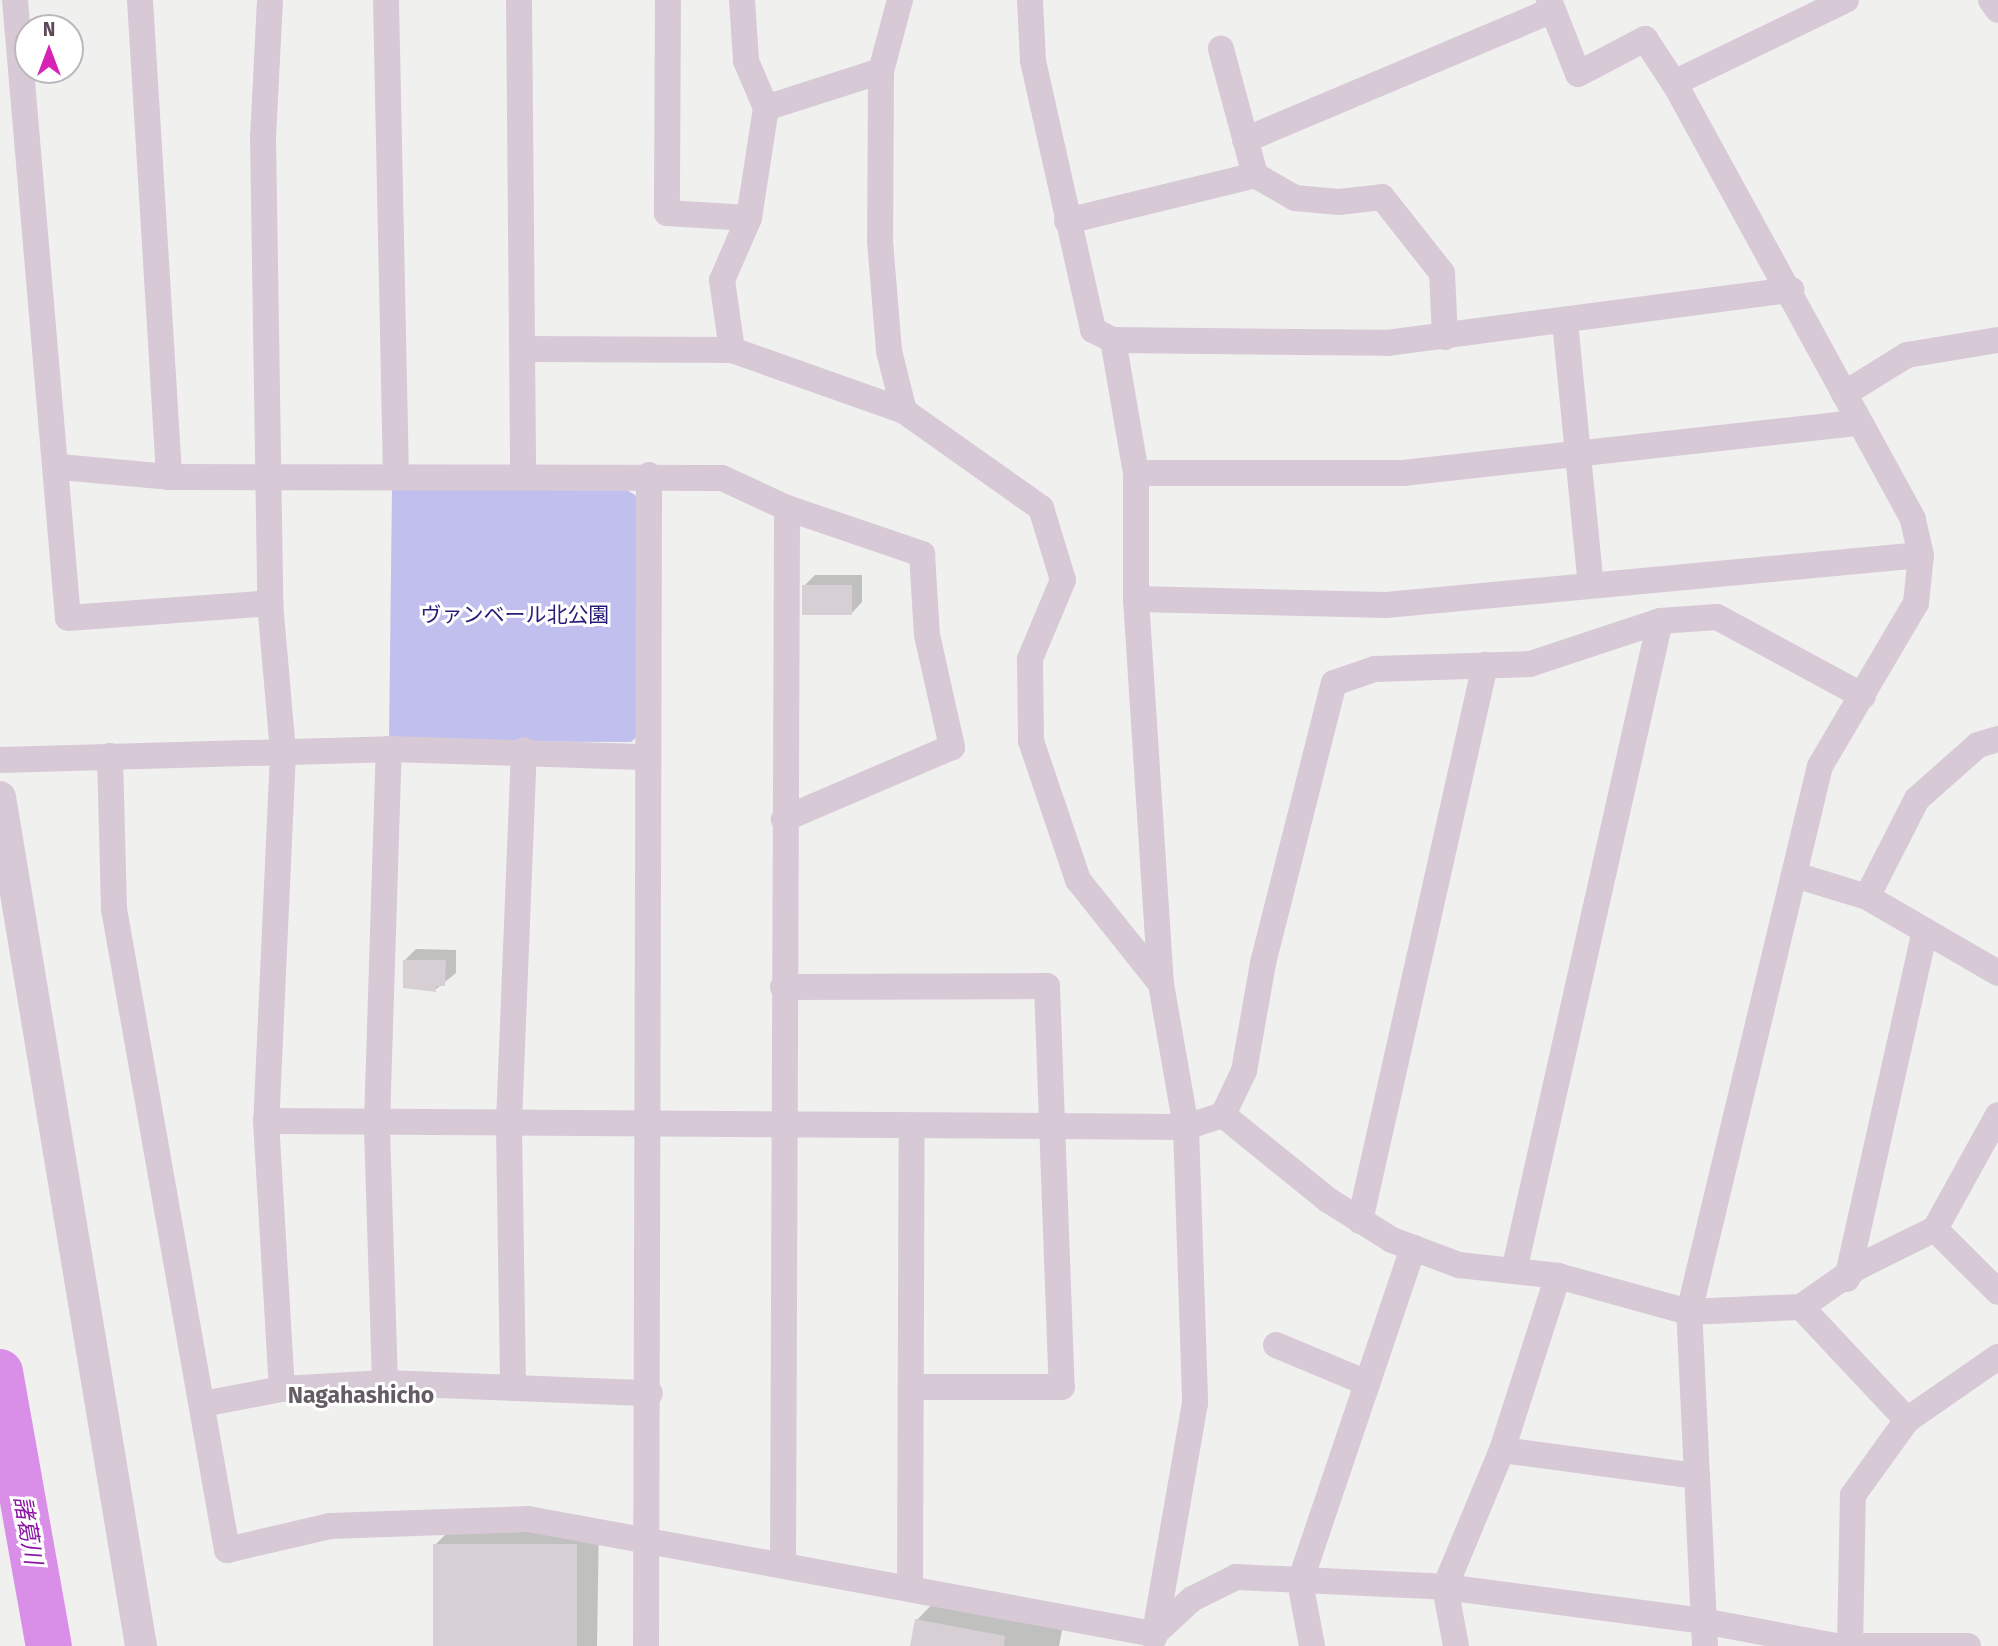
<!DOCTYPE html>
<meta charset="utf-8">
<style>
body{margin:0}
#map{position:relative;width:1998px;height:1646px;overflow:hidden;background:#f0f1ef;font-family:"Fira Sans","Noto Sans JP",sans-serif}
div>[style]{position:absolute}
.green>*{inset:0;background:#c0bfed}
.shadow>*{inset:0;background:#0003}
.river>*{height:46px;margin:-23px;padding:0 23px;transform-origin:23px;border-radius:23px;background:#d98fe7}
.building>*{inset:0;background:#d6cfd4;transform-origin:0 0}
.minor>*{height:26px;margin:-13px;padding:0 13px;transform-origin:13px;border-radius:13px;background:#d8c9d7}
.tertiary>*{height:32px;margin:-16px;padding:0 16px;transform-origin:16px;border-radius:16px;background:#d8c9d7}
span{translate:-50% -50%;white-space:nowrap;text-align:center;line-height:1.15;-webkit-text-stroke:6px #fff;paint-order:stroke}
.park-label{font-size:21px;color:#281c79}
.neighbourhood-label{font-size:23px;color:#635c62;font-weight:700}
.water-label{font-size:23px;color:#8b13a2;font-style:italic}
.north{position:absolute;left:14px;top:14px;width:70px;height:70px;box-sizing:border-box;background:#fff;border:2px solid #bdb6bd;border-radius:50%;rotate:0deg;font-size:19px;font-weight:700;line-height:28px;text-align:center;color:#5b4859}
.north::after{content:'';display:block;margin:auto;width:24px;height:32px;background:#d822b5;clip-path:polygon(50% 0,100% 100%,50% 72%,0 100%)}
</style>
<div id="map">
<div class="green">
<i style="clip-path:polygon(622px 487px,638px 497px,642px 732px,631px 742px,389px 741px,392px 490px)"></i>
</div>
<div class="shadow">
<i style="clip-path:polygon(815px 575px,862px 575px,862px 602px,851px 614px,804px 586px)"></i>
<i style="clip-path:polygon(416px 949px,456px 950px,456px 973px,435px 990px,405px 960px)"></i>
<i style="clip-path:polygon(458px 1522px,599px 1522px,597px 1646px,433px 1646px,435px 1545px)"></i>
<i style="clip-path:polygon(939px 1597px,1064px 1620px,1059px 1646px,912px 1646px,917px 1620px)"></i>
</div>
<div class="river">
<i style="left:0;top:1372px;width:278px;rotate:79.9deg"></i>
</div>
<div class="building">
<i style="left:802px;top:585px;width:50px;height:30px"></i>
<i style="clip-path:polygon(403px 960px,446px 960px,445px 986px,436px 986px,436px 992px,403px 988px)"></i>
<i style="left:433px;top:1544px;width:144px;height:102px"></i>
<i style="clip-path:polygon(915px 1619px,1005px 1636px,1004px 1646px,910px 1646px)"></i>
</div>
<div class="minor">
<i style="left:15px;top:0;width:620px;rotate:85.1deg"></i>
<i style="left:68px;top:618px;width:203px;rotate:-4.2deg"></i>
<i style="left:140px;top:0;width:478px;rotate:86.5deg"></i>
<i style="left:270px;top:0;width:136px;rotate:92.9deg"></i>
<i style="left:263px;top:136px;width:467px;rotate:89.1deg"></i>
<i style="left:270px;top:603px;width:151px;rotate:85deg"></i>
<i style="left:283px;top:753px;width:368px;rotate:92.6deg"></i>
<i style="left:266px;top:1121px;width:268px;rotate:86.6deg"></i>
<i style="left:386px;top:0;width:474px;rotate:88.8deg"></i>
<i style="left:519px;top:0;width:474px;rotate:89.5deg"></i>
<i style="left:668px;top:0;width:213px;rotate:90.3deg"></i>
<i style="left:667px;top:213px;width:82px;rotate:3.5deg"></i>
<i style="left:742px;top:0;width:61px;rotate:86.2deg"></i>
<i style="left:746px;top:61px;width:51px;rotate:66.9deg"></i>
<i style="left:900px;top:0;width:73px;rotate:105deg"></i>
<i style="left:881px;top:71px;width:121px;rotate:162.2deg"></i>
<i style="left:766px;top:108px;width:111px;rotate:98.8deg"></i>
<i style="left:749px;top:218px;width:68px;rotate:113.5deg"></i>
<i style="left:722px;top:280px;width:71px;rotate:81.9deg"></i>
<i style="left:732px;top:350px;width:182px;rotate:19.5deg"></i>
<i style="left:904px;top:411px;width:168px;rotate:35.3deg"></i>
<i style="left:1041px;top:508px;width:75px;rotate:73deg"></i>
<i style="left:1063px;top:580px;width:86px;rotate:112.7deg"></i>
<i style="left:1030px;top:659px;width:82px;rotate:89.3deg"></i>
<i style="left:1031px;top:741px;width:147px;rotate:71.3deg"></i>
<i style="left:1078px;top:880px;width:133px;rotate:51.4deg"></i>
<i style="left:1161px;top:984px;width:145px;rotate:80.1deg"></i>
<i style="left:1186px;top:1127px;width:276px;rotate:88.1deg"></i>
<i style="left:1195px;top:1403px;width:238px;rotate:99.9deg"></i>
<i style="left:1030px;top:0;width:61px;rotate:87.2deg"></i>
<i style="left:1033px;top:61px;width:276px;rotate:77.4deg"></i>
<i style="left:1093px;top:330px;width:22px;rotate:27deg"></i>
<i style="left:1113px;top:340px;width:274px;rotate:0.6deg"></i>
<i style="left:1387px;top:343px;width:408px;rotate:-7.5deg"></i>
<i style="left:1549px;top:0;width:79px;rotate:68.6deg"></i>
<i style="left:1578px;top:74px;width:76px;rotate:-27.6deg"></i>
<i style="left:1645px;top:39px;width:53px;rotate:56.6deg"></i>
<i style="left:1991px;top:0;width:12px;rotate:55deg"></i>
<i style="left:881px;top:71px;width:170px;rotate:90.3deg"></i>
<i style="left:880px;top:241px;width:110px;rotate:85.3deg"></i>
<i style="left:889px;top:351px;width:62px;rotate:76deg"></i>
<i style="left:1245px;top:140px;width:334px;rotate:-22.9deg"></i>
<i style="left:1255px;top:175px;width:46px;rotate:29.9deg"></i>
<i style="left:1295px;top:198px;width:44px;rotate:5.2deg"></i>
<i style="left:1339px;top:202px;width:43px;rotate:-6.6deg"></i>
<i style="left:1382px;top:197px;width:97px;rotate:51.7deg"></i>
<i style="left:1442px;top:273px;width:64px;rotate:87.3deg"></i>
<i style="left:1067px;top:221px;width:194px;rotate:-13.7deg"></i>
<i style="left:1255px;top:175px;width:131px;rotate:-105.1deg"></i>
<i style="left:1565px;top:322px;width:264px;rotate:84.4deg"></i>
<i style="left:1113px;top:340px;width:135px;rotate:80.2deg"></i>
<i style="left:1136px;top:473px;width:126px;rotate:90deg"></i>
<i style="left:1136px;top:599px;width:386px;rotate:86.3deg"></i>
<i style="left:525px;top:349px;width:207px;rotate:0.3deg"></i>
<i style="left:1844px;top:394px;width:74px;rotate:-31.8deg"></i>
<i style="left:1907px;top:355px;width:92px;rotate:-9.4deg"></i>
<i style="left:60px;top:467px;width:109px;rotate:5.2deg"></i>
<i style="left:169px;top:477px;width:553px;rotate:0.1deg"></i>
<i style="left:722px;top:478px;width:72px;rotate:24.8deg"></i>
<i style="left:787px;top:508px;width:143px;rotate:18.8deg"></i>
<i style="left:922px;top:554px;width:81px;rotate:86.5deg"></i>
<i style="left:927px;top:635px;width:115px;rotate:77.4deg"></i>
<i style="left:952px;top:747px;width:183px;rotate:156.8deg"></i>
<i style="left:1136px;top:473px;width:267px"></i>
<i style="left:1403px;top:473px;width:458px;rotate:-6.3deg"></i>
<i style="left:1136px;top:599px;width:250px;rotate:1.4deg"></i>
<i style="left:1386px;top:605px;width:537px;rotate:-5.34deg"></i>
<i style="left:110px;top:756px;width:153px;rotate:88.5deg"></i>
<i style="left:114px;top:909px;width:651px;rotate:80deg"></i>
<i style="left:227px;top:1550px;width:106px;rotate:-13.1deg"></i>
<i style="left:330px;top:1526px;width:198px;rotate:-2deg"></i>
<i style="left:528px;top:1519px;width:636px;rotate:10.41deg"></i>
<i style="left:1154px;top:1634px;width:52px;rotate:-42.6deg"></i>
<i style="left:1192px;top:1599px;width:49px;rotate:-26.6deg"></i>
<i style="left:1236px;top:1577px;width:209px;rotate:2.7deg"></i>
<i style="left:1445px;top:1587px;width:260px;rotate:7.5deg"></i>
<i style="left:1703px;top:1621px;width:134px;rotate:10.7deg"></i>
<i style="left:0;top:760px;width:389px;rotate:-1.6deg"></i>
<i style="left:389px;top:749px;width:259px;rotate:1.8deg"></i>
<i style="left:1795px;top:875px;width:75px;rotate:17deg"></i>
<i style="left:1867px;top:897px;width:110px;rotate:-63deg"></i>
<i style="left:1917px;top:799px;width:81px;rotate:-41.5deg"></i>
<i style="left:1978px;top:745px;width:21px;rotate:-17deg"></i>
<i style="left:1867px;top:897px;width:151px;rotate:30.1deg"></i>
<i style="left:783px;top:987px;width:264px;rotate:-0.2deg"></i>
<i style="left:1047px;top:986px;width:401px;rotate:87.9deg"></i>
<i style="left:1062px;top:1387px;width:146px;rotate:180deg"></i>
<i style="left:1223px;top:1115px;width:135px;rotate:39deg"></i>
<i style="left:1328px;top:1200px;width:75px;rotate:32deg"></i>
<i style="left:1392px;top:1240px;width:72px;rotate:20.5deg"></i>
<i style="left:1459px;top:1265px;width:100px;rotate:6.3deg"></i>
<i style="left:1558px;top:1276px;width:136px;rotate:15.4deg"></i>
<i style="left:1689px;top:1312px;width:112px;rotate:-2.6deg"></i>
<i style="left:1801px;top:1307px;width:70px;rotate:-35.1deg"></i>
<i style="left:1858px;top:1267px;width:86px;rotate:-26.3deg"></i>
<i style="left:1935px;top:1229px;width:89px;rotate:45deg"></i>
<i style="left:266px;top:1121px;width:920px;rotate:0.37deg"></i>
<i style="left:1186px;top:1127px;width:39px;rotate:-18deg"></i>
<i style="left:1223px;top:1115px;width:49px;rotate:-64.5deg"></i>
<i style="left:1244px;top:1071px;width:110px;rotate:-80deg"></i>
<i style="left:1263px;top:963px;width:289px;rotate:-75.8deg"></i>
<i style="left:1334px;top:683px;width:43px;rotate:-18.9deg"></i>
<i style="left:1375px;top:669px;width:155px;rotate:-1.8deg"></i>
<i style="left:1530px;top:664px;width:137px;rotate:-18.3deg"></i>
<i style="left:1660px;top:621px;width:57px;rotate:-4deg"></i>
<i style="left:1717px;top:617px;width:166px;rotate:28.4deg"></i>
<i style="left:1360px;top:1221px;width:570px;rotate:-77.33deg"></i>
<i style="left:1935px;top:1229px;width:130px;rotate:-61.1deg"></i>
<i style="left:1514px;top:1271px;width:666px;rotate:-77.34deg"></i>
<i style="left:1847px;top:1279px;width:357px;rotate:-77.4deg"></i>
<i style="left:1801px;top:1307px;width:155px;rotate:46.8deg"></i>
<i style="left:1276px;top:1345px;width:99px;rotate:22.7deg"></i>
<i style="left:385px;top:1383px;width:260px;rotate:-91.8deg"></i>
<i style="left:377px;top:1123px;width:374px;rotate:-88.2deg"></i>
<i style="left:513px;top:1383px;width:261px;rotate:-90.9deg"></i>
<i style="left:509px;top:1122px;width:372px;rotate:-87.7deg"></i>
<i style="left:203px;top:1404px;width:80px;rotate:-10.8deg"></i>
<i style="left:282px;top:1389px;width:103px;rotate:-3.3deg"></i>
<i style="left:385px;top:1383px;width:265px;rotate:2.2deg"></i>
<i style="left:1502px;top:1450px;width:197px;rotate:7.6deg"></i>
<i style="left:783px;top:1565px;width:1057px;rotate:-89.78deg"></i>
<i style="left:910px;top:1589px;width:461px;rotate:-89.8deg"></i>
<i style="left:646px;top:1646px;width:1171px;rotate:-89.85deg"></i>
<i style="left:1312px;top:1646px;width:65px;rotate:-100.6deg"></i>
<i style="left:1300px;top:1582px;width:353px;rotate:-71.3deg"></i>
<i style="left:1456px;top:1646px;width:60px;rotate:-100.6deg"></i>
<i style="left:1445px;top:1587px;width:148px;rotate:-67.4deg"></i>
<i style="left:1502px;top:1450px;width:183px;rotate:-72.2deg"></i>
<i style="left:1705px;top:1646px;width:334px;rotate:-92.7deg"></i>
<i style="left:1689px;top:1312px;width:561px;rotate:-76.51deg"></i>
<i style="left:1820px;top:766px;width:189px;rotate:-59.5deg"></i>
<i style="left:1916px;top:603px;width:48px;rotate:-84.1deg"></i>
<i style="left:1921px;top:555px;width:37px;rotate:-103deg"></i>
<i style="left:1913px;top:519px;width:497px;rotate:-118.7deg"></i>
<i style="left:1674px;top:83px;width:191px;rotate:-25.8deg"></i>
<i style="left:1968px;top:1646px;width:118px;rotate:180deg"></i>
<i style="left:1850px;top:1646px;width:151px;rotate:-88.9deg"></i>
<i style="left:1853px;top:1495px;width:92px;rotate:-54.2deg"></i>
<i style="left:1907px;top:1420px;width:111px;rotate:-34.7deg"></i>
</div>
<div class="tertiary">
<i style="left:0;top:797px;width:861px;rotate:80.57deg"></i>
</div>
<div class="park-label">
<span style="left:515px;top:615px">ヴァンベール北公園</span>
</div>
<div class="neighbourhood-label">
<span style="left:361px;top:1395px">Nagahashicho</span>
</div>
<div class="water-label">
<span style="left:28px;top:1530px;rotate:80deg">諸葛川</span>
</div>
<div class="north">N</div>
</div>
